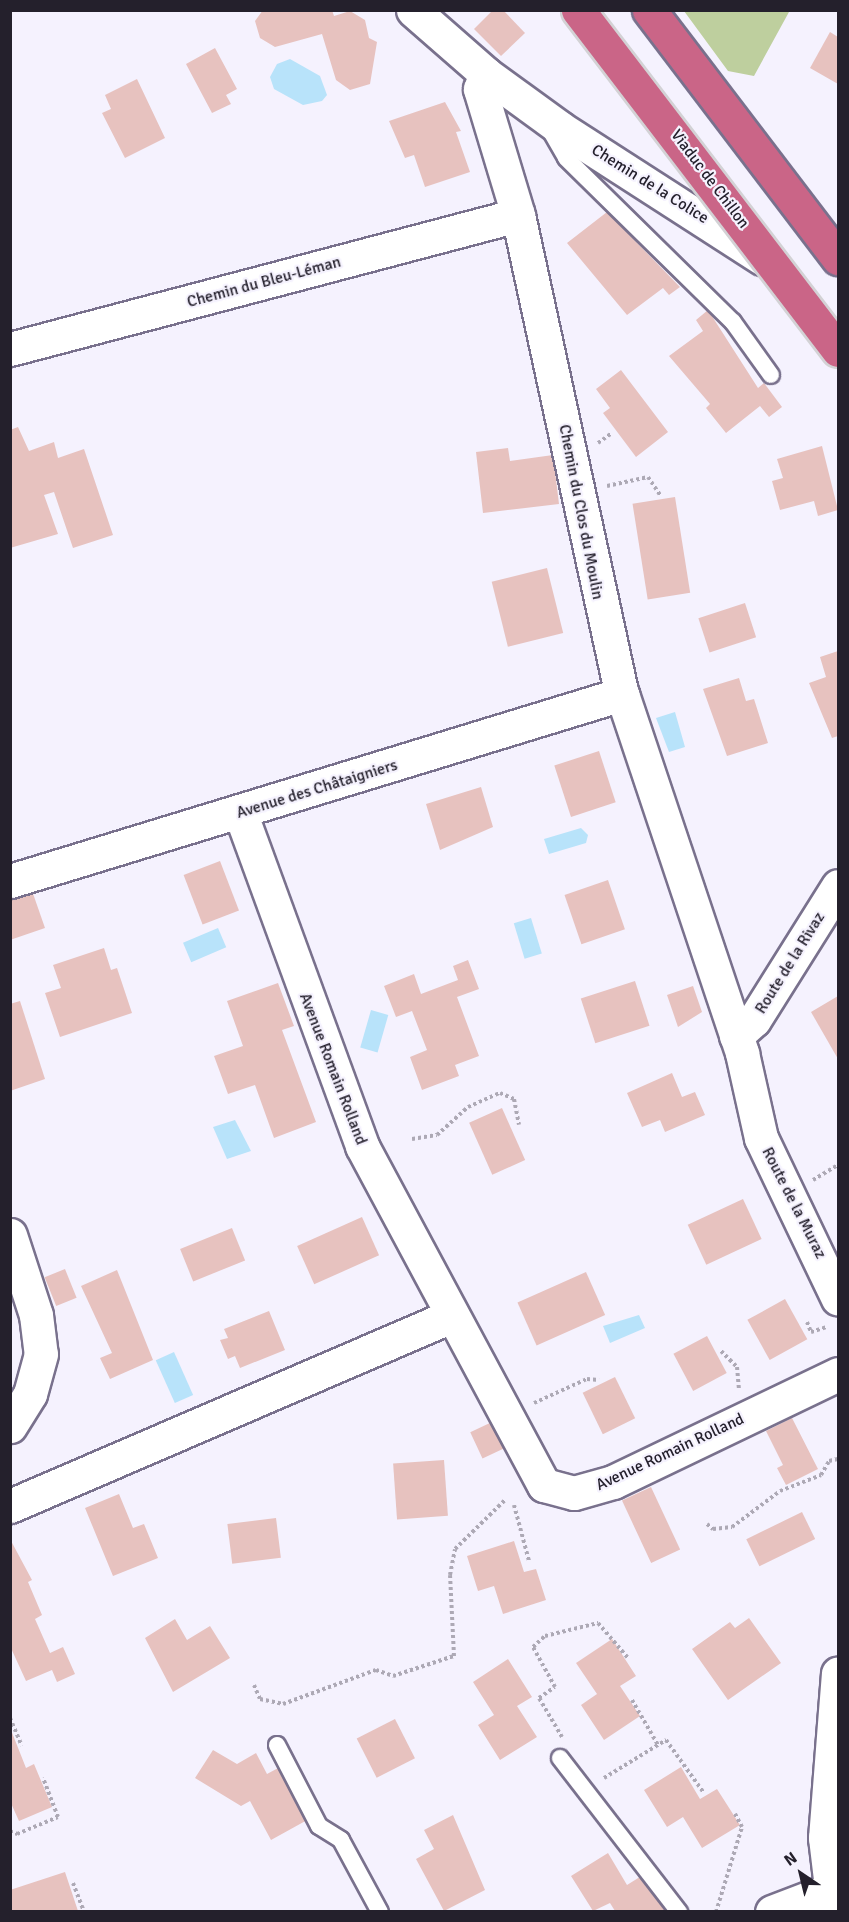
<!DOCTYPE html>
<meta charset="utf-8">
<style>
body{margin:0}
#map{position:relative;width:849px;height:1922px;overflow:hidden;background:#f5f2fe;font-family:Signika,sans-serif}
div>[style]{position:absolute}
.green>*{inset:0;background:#becf9e}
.water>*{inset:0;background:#b8e3fa;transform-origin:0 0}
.building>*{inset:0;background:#e7c2bf;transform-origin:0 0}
.path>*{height:4px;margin-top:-2px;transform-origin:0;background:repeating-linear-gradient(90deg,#ada9b5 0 3px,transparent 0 6px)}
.roads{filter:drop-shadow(2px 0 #79718d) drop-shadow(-2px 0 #79718d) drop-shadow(0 2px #79718d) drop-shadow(0 -2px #79718d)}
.service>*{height:16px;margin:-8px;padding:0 8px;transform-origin:8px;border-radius:8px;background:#fff}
.minor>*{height:33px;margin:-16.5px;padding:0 16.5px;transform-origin:16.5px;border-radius:16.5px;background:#fff}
.motorway>*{height:33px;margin:-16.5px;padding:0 16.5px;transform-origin:16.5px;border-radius:16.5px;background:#ca6587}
.bridges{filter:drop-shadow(2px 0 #d3d2d5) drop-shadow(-2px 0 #d3d2d5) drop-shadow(0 2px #d3d2d5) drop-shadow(0 -2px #d3d2d5)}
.motorway-bridge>*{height:33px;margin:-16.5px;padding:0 16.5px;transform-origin:16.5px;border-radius:16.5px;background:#ca6587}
span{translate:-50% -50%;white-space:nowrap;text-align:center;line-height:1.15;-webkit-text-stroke:4.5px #f5f2fe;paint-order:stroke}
.street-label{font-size:16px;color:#24202c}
.frame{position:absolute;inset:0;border:12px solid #24202c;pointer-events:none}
.north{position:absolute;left:771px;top:1844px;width:60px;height:60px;-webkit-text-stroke:4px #f5f2fe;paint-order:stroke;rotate:325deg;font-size:16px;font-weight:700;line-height:24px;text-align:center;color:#24202c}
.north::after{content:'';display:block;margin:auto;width:21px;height:27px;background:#24202c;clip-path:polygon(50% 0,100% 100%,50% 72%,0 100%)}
</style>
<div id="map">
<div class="green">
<i style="clip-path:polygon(684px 11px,796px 11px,789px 12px,754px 76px,728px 71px)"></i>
</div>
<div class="water">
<i style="clip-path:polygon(290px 59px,320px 76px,327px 95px,322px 101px,303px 105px,274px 89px,270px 77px,277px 64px)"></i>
<i style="clip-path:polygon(675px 712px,685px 747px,669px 752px,656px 718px)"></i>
<i style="clip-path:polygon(581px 828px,588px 835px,586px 843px,549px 854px,544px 839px)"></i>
<i style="left:531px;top:918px;width:37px;height:18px;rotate:73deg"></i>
<i style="left:218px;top:928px;width:21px;height:38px;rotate:67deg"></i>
<i style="left:371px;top:1010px;width:18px;height:39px;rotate:16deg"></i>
<i style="clip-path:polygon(235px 1120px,251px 1151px,227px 1159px,213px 1127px)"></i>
<i style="clip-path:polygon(639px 1315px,645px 1328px,610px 1343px,603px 1326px)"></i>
<i style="left:174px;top:1352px;width:47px;height:20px;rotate:66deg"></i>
</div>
<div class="building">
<i style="clip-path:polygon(263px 10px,332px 10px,334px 16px,350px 11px,365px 20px,369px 38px,377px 42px,370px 84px,350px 90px,336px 80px,322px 34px,275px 47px,260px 38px,255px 21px)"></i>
<i style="clip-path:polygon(493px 10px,503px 10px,525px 33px,501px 56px,474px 29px)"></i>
<i style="clip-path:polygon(830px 32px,838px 37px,838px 84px,810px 68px)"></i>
<i style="clip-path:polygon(215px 48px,237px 89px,226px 95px,231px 104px,212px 113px,186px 64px)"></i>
<i style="clip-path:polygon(137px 79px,165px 138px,125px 158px,102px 113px,111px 109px,105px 95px)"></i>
<i style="clip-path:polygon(445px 102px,461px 131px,456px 132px,470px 172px,425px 187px,414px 155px,405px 158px,389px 121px)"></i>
<i style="clip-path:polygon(607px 212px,680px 287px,669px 295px,663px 288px,627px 315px,567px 243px)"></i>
<i style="clip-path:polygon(708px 310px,758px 388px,764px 383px,782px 407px,769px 417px,760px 406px,726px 433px,706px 408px,710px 404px,669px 356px,703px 331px,696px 320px)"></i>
<i style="clip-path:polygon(621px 370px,668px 432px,636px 457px,603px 413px,610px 408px,596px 389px)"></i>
<i style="clip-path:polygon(18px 427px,29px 451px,54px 442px,58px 458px,84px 449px,113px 535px,73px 548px,54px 492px,44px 495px,58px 534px,10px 548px,10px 430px)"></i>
<i style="clip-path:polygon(822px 446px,838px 510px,818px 516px,814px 501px,780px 510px,772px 481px,783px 478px,777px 459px)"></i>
<i style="clip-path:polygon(508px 448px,510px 461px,553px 455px,559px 504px,483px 513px,476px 452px)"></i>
<i style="left:675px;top:497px;width:97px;height:43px;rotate:81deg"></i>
<i style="left:547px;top:568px;width:67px;height:57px;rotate:76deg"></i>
<i style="left:745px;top:603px;width:36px;height:49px;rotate:72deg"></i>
<i style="clip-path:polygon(838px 651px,838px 736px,832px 738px,809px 683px,826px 677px,820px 657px)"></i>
<i style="clip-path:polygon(739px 678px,746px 701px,754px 699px,768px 743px,727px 756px,703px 689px)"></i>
<i style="left:599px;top:751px;width:54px;height:47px;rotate:72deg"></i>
<i style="clip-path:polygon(481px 787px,493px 827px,440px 850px,426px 804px)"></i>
<i style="left:220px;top:861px;width:53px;height:39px;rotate:69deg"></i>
<i style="left:608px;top:880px;width:52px;height:46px;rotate:71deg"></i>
<i style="clip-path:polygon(30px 885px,45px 928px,10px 940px,10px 892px)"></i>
<i style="clip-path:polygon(104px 948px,111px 970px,117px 968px,132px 1013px,60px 1037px,45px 993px,61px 988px,53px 965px)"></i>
<i style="clip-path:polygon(468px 960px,479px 989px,457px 997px,479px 1056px,455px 1065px,459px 1076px,422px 1090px,410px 1057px,427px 1050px,412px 1011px,396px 1017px,384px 986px,414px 974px,421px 994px,458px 980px,453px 966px)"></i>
<i style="left:635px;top:981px;width:47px;height:57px;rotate:72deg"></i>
<i style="clip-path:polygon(278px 983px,294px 1026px,282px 1030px,316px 1122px,274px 1138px,255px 1085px,228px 1094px,214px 1056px,243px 1046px,227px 1001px)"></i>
<i style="clip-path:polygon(693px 986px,702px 1012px,678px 1027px,667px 995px)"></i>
<i style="clip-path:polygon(838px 996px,838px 1059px,811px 1012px)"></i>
<i style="clip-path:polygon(20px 1001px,45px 1079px,10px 1091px,10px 1004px)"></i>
<i style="clip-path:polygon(672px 1073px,682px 1097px,695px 1092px,705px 1115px,665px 1132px,660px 1120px,642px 1127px,627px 1093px)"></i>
<i style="left:502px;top:1108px;width:57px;height:36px;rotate:66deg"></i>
<i style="left:743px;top:1199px;width:44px;height:61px;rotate:65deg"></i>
<i style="left:362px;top:1217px;width:42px;height:71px;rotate:66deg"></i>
<i style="left:232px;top:1228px;width:35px;height:56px;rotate:68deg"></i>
<i style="left:65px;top:1269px;width:31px;height:22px;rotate:68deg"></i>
<i style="clip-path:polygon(117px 1270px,153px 1360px,110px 1379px,100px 1358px,112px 1353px,81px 1286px)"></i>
<i style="left:586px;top:1272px;width:47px;height:75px;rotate:66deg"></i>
<i style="left:785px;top:1299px;width:46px;height:43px;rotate:61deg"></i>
<i style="clip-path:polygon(269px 1311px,285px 1350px,240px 1368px,235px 1356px,228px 1359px,220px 1340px,228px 1338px,224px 1329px)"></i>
<i style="left:707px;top:1336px;width:42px;height:38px;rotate:62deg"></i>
<i style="left:615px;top:1377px;width:46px;height:36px;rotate:64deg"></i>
<i style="clip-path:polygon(792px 1418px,818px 1469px,786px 1485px,777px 1468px,783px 1465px,766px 1431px)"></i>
<i style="left:492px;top:1422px;width:29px;height:24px;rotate:65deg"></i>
<i style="left:444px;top:1460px;width:56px;height:51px;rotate:86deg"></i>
<i style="left:651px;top:1487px;width:69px;height:32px;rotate:65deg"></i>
<i style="clip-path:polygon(119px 1494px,133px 1528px,144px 1524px,158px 1558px,113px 1576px,85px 1508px)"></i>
<i style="left:802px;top:1512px;width:30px;height:62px;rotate:64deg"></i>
<i style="left:276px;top:1518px;width:40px;height:49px;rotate:83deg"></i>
<i style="clip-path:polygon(10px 1539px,32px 1580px,28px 1582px,42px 1615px,35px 1619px,50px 1653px,63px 1647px,75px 1674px,57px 1682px,52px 1670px,26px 1681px,10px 1646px)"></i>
<i style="clip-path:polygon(514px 1541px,524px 1572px,536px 1569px,546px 1600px,503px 1614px,494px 1586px,478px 1591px,467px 1556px)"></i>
<i style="clip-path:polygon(749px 1618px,781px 1663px,728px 1700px,692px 1649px,730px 1622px,735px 1628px)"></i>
<i style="clip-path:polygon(175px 1619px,187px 1640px,210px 1626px,230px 1658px,173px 1692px,145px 1638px)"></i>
<i style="clip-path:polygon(612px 1639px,636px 1676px,620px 1686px,640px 1716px,604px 1740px,581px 1705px,597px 1694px,576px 1663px)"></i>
<i style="clip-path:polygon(508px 1659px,532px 1697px,517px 1706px,537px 1737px,500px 1760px,478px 1725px,494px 1715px,473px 1682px)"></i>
<i style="left:395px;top:1719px;width:44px;height:43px;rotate:63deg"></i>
<i style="clip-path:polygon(11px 1730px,26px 1768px,34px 1764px,52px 1807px,19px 1821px,10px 1801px)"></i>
<i style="clip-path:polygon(213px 1750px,237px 1764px,256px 1753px,267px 1774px,280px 1767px,309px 1819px,271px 1840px,250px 1801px,241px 1806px,195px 1778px)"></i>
<i style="clip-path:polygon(681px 1767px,700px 1799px,717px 1789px,740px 1825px,702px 1848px,683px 1817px,667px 1827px,644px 1790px)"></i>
<i style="clip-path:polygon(453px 1815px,485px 1890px,444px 1911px,416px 1859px,434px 1849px,424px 1830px)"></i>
<i style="clip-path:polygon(608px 1853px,627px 1885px,643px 1875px,666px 1911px,615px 1911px,610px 1903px,593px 1911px,571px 1876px)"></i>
<i style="clip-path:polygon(65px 1872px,78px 1911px,10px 1911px,10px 1890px)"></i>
</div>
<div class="path">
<i style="left:598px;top:443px;width:17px;rotate:-36deg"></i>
<i style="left:607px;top:486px;width:42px;rotate:-12.4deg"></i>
<i style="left:648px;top:477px;width:23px;rotate:56deg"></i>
<i style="left:412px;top:1139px;width:25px;rotate:-9deg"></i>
<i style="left:437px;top:1135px;width:42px;rotate:-42.1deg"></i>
<i style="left:468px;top:1107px;width:35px;rotate:-24deg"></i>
<i style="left:500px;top:1093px;width:15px;rotate:23deg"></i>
<i style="left:514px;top:1099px;width:26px;rotate:79deg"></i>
<i style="left:813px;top:1180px;width:29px;rotate:-31deg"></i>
<i style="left:807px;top:1322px;width:11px;rotate:68deg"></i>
<i style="left:811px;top:1332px;width:16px;rotate:-18deg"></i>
<i style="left:721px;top:1351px;width:23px;rotate:45deg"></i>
<i style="left:737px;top:1367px;width:22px;rotate:85deg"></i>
<i style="left:534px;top:1403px;width:58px;rotate:-24.4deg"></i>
<i style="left:587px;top:1379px;width:12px;rotate:5deg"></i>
<i style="left:514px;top:1505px;width:58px;rotate:75deg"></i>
<i style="left:707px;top:1524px;width:8px;rotate:40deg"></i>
<i style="left:713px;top:1529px;width:19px;rotate:-6deg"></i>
<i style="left:732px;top:1527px;width:60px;rotate:-36.9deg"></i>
<i style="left:780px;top:1491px;width:44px;rotate:-21.3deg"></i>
<i style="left:821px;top:1475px;width:16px;rotate:-60deg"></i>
<i style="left:829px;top:1461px;width:9px;rotate:-13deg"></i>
<i style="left:254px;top:1685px;width:15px;rotate:67deg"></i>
<i style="left:260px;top:1699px;width:24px;rotate:12deg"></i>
<i style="left:283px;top:1704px;width:99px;rotate:-20.1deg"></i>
<i style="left:376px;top:1670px;width:18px;rotate:19deg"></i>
<i style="left:393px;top:1676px;width:64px;rotate:-18.2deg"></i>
<i style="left:454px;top:1656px;width:81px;rotate:-92.8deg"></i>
<i style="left:450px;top:1575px;width:26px;rotate:-79deg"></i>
<i style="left:455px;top:1549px;width:70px;rotate:-44.4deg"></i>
<i style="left:632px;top:1700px;width:52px;rotate:60deg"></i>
<i style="left:10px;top:1718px;width:30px;rotate:67deg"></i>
<i style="left:562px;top:1737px;width:45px;rotate:-120.5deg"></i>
<i style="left:539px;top:1698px;width:19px;rotate:-35deg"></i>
<i style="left:555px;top:1687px;width:46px;rotate:-118.8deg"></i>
<i style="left:533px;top:1647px;width:16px;rotate:-43deg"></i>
<i style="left:545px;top:1636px;width:55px;rotate:-13.8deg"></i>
<i style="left:598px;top:1623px;width:46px;rotate:49.4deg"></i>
<i style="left:604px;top:1778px;width:73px;rotate:-31.5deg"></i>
<i style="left:666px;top:1740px;width:65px;rotate:54.4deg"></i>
<i style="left:10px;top:1831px;width:8px;rotate:23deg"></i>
<i style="left:17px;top:1834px;width:44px;rotate:-22.5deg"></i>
<i style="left:58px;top:1817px;width:42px;rotate:-111deg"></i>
<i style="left:73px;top:1883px;width:31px;rotate:69deg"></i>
<i style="left:716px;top:1912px;width:89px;rotate:-73deg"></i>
<i style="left:742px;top:1827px;width:15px;rotate:-118deg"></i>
</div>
<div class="roads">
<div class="service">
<i style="left:549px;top:128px;width:34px;rotate:60deg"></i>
<i style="left:566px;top:158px;width:234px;rotate:44.5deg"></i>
<i style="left:733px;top:322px;width:65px;rotate:54.4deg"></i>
<i style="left:277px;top:1745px;width:91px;rotate:62.6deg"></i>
<i style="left:319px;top:1826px;width:26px;rotate:32deg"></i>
<i style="left:341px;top:1840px;width:82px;rotate:61.6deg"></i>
<i style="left:560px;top:1758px;width:195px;rotate:52.3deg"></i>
</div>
<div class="minor">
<i style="left:413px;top:10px;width:97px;rotate:41.2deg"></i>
<i style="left:486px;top:74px;width:92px;rotate:36.1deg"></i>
<i style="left:560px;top:128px;width:240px;rotate:32.8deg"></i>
<i style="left:486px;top:74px;width:16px;rotate:112deg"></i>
<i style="left:480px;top:89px;width:132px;rotate:73.2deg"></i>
<i style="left:518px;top:215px;width:490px;rotate:77.8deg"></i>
<i style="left:622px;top:694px;width:379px;rotate:71.5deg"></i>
<i style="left:742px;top:1053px;width:87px;rotate:77.4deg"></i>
<i style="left:761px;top:1138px;width:178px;rotate:64.4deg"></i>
<i style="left:10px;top:349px;width:525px;rotate:-14.78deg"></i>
<i style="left:240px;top:812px;width:356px;rotate:69.9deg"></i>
<i style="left:362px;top:1146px;width:385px;rotate:61.8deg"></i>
<i style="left:544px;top:1485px;width:31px;rotate:15deg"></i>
<i style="left:574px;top:1493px;width:41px;rotate:-15.8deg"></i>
<i style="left:613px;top:1482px;width:250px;rotate:-25.6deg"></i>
<i style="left:10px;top:881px;width:640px;rotate:-16.99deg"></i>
<i style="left:736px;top:1036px;width:24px;rotate:-42deg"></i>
<i style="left:754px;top:1020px;width:158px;rotate:-57.9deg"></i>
<i style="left:10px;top:1235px;width:84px;rotate:72deg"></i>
<i style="left:36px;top:1315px;width:39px;rotate:83deg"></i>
<i style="left:41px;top:1354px;width:41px;rotate:105.4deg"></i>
<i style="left:30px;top:1394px;width:38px;rotate:122deg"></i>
<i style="left:10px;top:1506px;width:480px;rotate:-23.3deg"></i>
<i style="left:772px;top:1912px;width:61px;rotate:-21.1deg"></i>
<i style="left:834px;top:1912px;width:75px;rotate:-96.9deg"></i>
<i style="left:825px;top:1838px;width:165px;rotate:-85.5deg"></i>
</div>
<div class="motorway">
<i style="left:649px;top:10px;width:312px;rotate:52.7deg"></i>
</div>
</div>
<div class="bridges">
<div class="motorway-bridge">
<i style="left:578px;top:10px;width:428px;rotate:52.6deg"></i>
</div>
</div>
<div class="street-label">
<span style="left:710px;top:179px;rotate:53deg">Viaduc de Chillon</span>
<span style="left:650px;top:184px;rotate:32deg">Chemin de la Colice</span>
<span style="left:264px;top:282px;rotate:-15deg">Chemin du Bleu-Léman</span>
<span style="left:581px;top:512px;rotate:79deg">Chemin du Clos du Moulin</span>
<span style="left:317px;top:789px;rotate:-17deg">Avenue des Châtaigniers</span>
<span style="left:790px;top:963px;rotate:-58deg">Route de la Rivaz</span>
<span style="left:333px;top:1069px;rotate:69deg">Avenue Romain Rolland</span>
<span style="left:794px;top:1203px;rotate:63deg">Route de la Muraz</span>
<span style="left:670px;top:1452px;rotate:-25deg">Avenue Romain Rolland</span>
</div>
<div class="frame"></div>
<div class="north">N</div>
</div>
